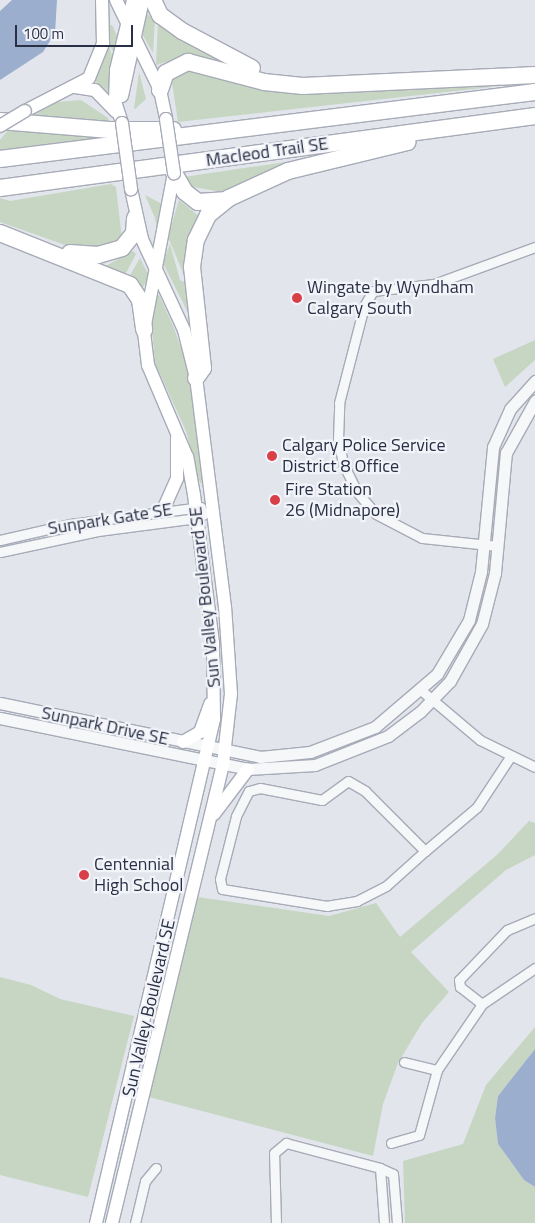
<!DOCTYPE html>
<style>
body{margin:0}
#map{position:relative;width:535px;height:1223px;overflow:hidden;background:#e2e5ec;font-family:"Titillium Web",sans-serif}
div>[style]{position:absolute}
.green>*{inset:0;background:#c6d6c3}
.water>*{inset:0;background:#9baece}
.roads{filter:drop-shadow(1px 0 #a7abb7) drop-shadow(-1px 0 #a7abb7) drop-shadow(0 1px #a7abb7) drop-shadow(0 -1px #a7abb7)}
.minor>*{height:9px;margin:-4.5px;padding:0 4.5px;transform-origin:4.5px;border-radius:4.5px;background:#f6f7f9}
.tertiary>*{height:11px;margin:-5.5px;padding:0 5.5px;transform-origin:5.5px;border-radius:5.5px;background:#f6f7f9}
.secondary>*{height:12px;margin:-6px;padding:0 6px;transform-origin:6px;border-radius:6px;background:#fff}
.motorway>*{height:16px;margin:-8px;padding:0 8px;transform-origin:8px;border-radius:8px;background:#fff}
.bridges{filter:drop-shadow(1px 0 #a7abb7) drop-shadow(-1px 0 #a7abb7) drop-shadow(0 1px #a7abb7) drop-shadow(0 -1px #a7abb7)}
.secondary-bridge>*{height:12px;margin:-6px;padding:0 6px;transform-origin:6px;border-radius:6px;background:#fff}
.dots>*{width:14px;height:14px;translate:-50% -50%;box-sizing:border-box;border:2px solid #f2f4f9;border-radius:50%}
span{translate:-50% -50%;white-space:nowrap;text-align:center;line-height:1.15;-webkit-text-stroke:4.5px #f2f4f9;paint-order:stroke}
.street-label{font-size:18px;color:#293045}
.poi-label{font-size:18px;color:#293045}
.left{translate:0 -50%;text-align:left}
.scale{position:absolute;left:15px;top:25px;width:118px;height:22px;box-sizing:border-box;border:2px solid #293045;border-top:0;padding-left:6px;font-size:15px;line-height:18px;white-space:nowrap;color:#293045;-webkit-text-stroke:4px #f2f4f9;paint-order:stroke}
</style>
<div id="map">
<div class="green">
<i style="clip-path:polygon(146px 13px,155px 20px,153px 53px,141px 32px)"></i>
<i style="clip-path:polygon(158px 22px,231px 64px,230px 68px,183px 57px,156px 65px)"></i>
<i style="clip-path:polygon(112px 25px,120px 42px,114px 53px,108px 41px,108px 26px)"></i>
<i style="clip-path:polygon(109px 46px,113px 59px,111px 91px,108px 92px,94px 80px)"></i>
<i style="clip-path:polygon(194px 70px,249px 87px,296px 94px,500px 86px,178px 122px,171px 76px)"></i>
<i style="clip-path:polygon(139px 72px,146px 99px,135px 109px,134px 109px)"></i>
<i style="clip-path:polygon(81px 100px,108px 118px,109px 125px,28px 118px,58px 102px)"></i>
<i style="clip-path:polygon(9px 129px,110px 134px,111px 143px,0 155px,0 140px)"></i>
<i style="clip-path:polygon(299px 160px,222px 192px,188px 186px,184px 177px)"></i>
<i style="clip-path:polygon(111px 184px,116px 187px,122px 239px,103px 248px,65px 245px,0 222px,0 198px,10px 201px)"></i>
<i style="clip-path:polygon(145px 195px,162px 204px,158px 235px,155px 218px)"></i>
<i style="clip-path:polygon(179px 200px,200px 217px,186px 280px,168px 237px)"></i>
<i style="clip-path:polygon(170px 244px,180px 280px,188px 284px,193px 314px,189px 315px,163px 263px)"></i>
<i style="clip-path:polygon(133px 251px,136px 254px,125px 275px,102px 268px)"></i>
<i style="clip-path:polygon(140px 258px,149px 276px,142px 289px,129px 277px)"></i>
<i style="clip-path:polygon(155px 295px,159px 295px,174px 328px,190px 374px,204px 483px,200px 483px,186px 431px,155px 363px,151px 320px)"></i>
<i style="clip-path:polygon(535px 340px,535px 360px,505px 387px,493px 359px)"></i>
<i style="clip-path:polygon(529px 821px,535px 823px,535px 855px,506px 870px,411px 952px,449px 992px,422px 1023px,398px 1063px,383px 1104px,373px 1156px,149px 1097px,198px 897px,329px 916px,376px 903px,400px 937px,498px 854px)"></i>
<i style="clip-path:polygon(0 977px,31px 985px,60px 999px,134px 1016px,88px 1197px,0 1175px)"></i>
<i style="clip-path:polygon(535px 1027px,535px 1049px,498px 1096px,495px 1118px,498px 1144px,524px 1180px,535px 1187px,535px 1223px,405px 1223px,403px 1161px,463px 1144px,486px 1085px)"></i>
</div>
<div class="water">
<i style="clip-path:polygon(12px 0,57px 0,55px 33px,43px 52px,0 80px,0 11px)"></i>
<i style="clip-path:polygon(535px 1049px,535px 1187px,524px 1180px,498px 1144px,495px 1118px,498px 1096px)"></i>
</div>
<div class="roads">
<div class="minor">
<i style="left:0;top:540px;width:72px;rotate:-12.9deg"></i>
<i style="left:70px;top:524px;width:132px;rotate:-7.4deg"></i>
<i style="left:498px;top:546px;width:76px;rotate:-174deg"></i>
<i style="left:422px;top:538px;width:52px;rotate:-152.4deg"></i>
<i style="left:376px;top:514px;width:29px;rotate:-131deg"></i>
<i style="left:357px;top:492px;width:32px;rotate:-116deg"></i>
<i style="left:343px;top:463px;width:24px;rotate:-102deg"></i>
<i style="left:338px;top:440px;width:37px;rotate:-88deg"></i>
<i style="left:339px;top:403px;width:100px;rotate:-75.5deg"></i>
<i style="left:364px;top:306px;width:17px;rotate:-59deg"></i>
<i style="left:373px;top:291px;width:61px;rotate:-6.5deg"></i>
<i style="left:434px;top:284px;width:108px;rotate:-20.1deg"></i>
<i style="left:0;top:552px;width:100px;rotate:-12.1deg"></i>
<i style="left:98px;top:531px;width:100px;rotate:-7.5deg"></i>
<i style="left:197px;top:518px;width:18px;rotate:-29deg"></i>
<i style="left:422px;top:691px;width:76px;rotate:40.2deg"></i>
<i style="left:480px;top:740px;width:61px;rotate:26.1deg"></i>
<i style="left:348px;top:781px;width:20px;rotate:30deg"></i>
<i style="left:365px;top:791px;width:85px;rotate:45deg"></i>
<i style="left:425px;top:851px;width:52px;rotate:138.1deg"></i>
<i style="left:386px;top:886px;width:33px;rotate:153deg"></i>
<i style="left:357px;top:901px;width:30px;rotate:171deg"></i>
<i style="left:327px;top:906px;width:106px;rotate:-170.8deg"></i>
<i style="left:222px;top:889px;width:10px;rotate:-101deg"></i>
<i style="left:220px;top:879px;width:65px;rotate:-75.7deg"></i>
<i style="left:236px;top:816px;width:28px;rotate:-63deg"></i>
<i style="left:249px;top:791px;width:11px;rotate:-15deg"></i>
<i style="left:260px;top:788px;width:63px;rotate:11deg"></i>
<i style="left:322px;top:800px;width:32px;rotate:-36deg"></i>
<i style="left:425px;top:851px;width:68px;rotate:-40.2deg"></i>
<i style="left:477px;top:807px;width:60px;rotate:-56.6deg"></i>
<i style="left:482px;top:1004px;width:28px;rotate:-142deg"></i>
<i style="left:460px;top:987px;width:7px;rotate:-98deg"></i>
<i style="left:459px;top:980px;width:69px;rotate:-46.2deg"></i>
<i style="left:507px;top:930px;width:30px;rotate:-23deg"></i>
<i style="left:404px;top:1062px;width:34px;rotate:14deg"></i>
<i style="left:391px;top:1143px;width:29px;rotate:-16deg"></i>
<i style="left:419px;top:1135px;width:67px;rotate:-74.5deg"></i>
<i style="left:437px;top:1070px;width:80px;rotate:-55.7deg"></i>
<i style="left:482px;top:1004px;width:64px;rotate:-34.2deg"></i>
<i style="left:380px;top:1168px;width:14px;rotate:25deg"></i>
<i style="left:393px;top:1174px;width:49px;rotate:85.3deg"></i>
<i style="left:135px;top:1223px;width:43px;rotate:-76.6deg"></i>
<i style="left:145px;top:1181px;width:17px;rotate:-50deg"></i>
<i style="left:276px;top:1223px;width:70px;rotate:-91.6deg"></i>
<i style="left:274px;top:1153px;width:16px;rotate:-40deg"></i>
<i style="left:286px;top:1143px;width:97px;rotate:14.9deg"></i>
<i style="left:380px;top:1168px;width:55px;rotate:85.8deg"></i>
</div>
<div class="tertiary">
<i style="left:0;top:703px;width:266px;rotate:11.7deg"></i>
<i style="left:260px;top:757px;width:50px;rotate:-5.7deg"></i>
<i style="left:310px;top:752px;width:70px;rotate:-21deg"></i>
<i style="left:375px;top:727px;width:82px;rotate:-40.5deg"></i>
<i style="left:437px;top:674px;width:63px;rotate:-59.3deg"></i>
<i style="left:469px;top:620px;width:49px;rotate:-76deg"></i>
<i style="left:481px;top:572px;width:126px;rotate:-84.5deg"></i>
<i style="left:493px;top:447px;width:42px;rotate:-65.9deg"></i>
<i style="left:510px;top:409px;width:38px;rotate:-48deg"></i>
<i style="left:0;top:718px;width:253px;rotate:11.6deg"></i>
<i style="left:248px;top:769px;width:67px;rotate:-3.4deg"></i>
<i style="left:315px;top:765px;width:79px;rotate:-21.7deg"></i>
<i style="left:388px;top:736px;width:40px;rotate:-37deg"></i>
<i style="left:420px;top:712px;width:43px;rotate:-45.9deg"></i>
<i style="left:450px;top:681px;width:65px;rotate:-60.7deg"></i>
<i style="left:482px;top:624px;width:53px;rotate:-75.7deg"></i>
<i style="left:495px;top:573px;width:121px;rotate:-84.8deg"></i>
<i style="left:506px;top:453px;width:60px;rotate:-60.9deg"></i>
</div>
<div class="secondary">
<i style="left:116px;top:0;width:100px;rotate:63.9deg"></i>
<i style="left:160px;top:90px;width:30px;rotate:78deg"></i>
<i style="left:75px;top:87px;width:20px;rotate:9deg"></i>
<i style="left:95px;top:90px;width:30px;rotate:46deg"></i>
<i style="left:122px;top:96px;width:98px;rotate:-77.7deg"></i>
<i style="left:25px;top:111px;width:72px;rotate:-27.3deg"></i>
<i style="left:89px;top:78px;width:38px;rotate:-68deg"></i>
<i style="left:103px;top:43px;width:43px;rotate:-91.3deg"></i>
<i style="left:122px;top:123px;width:23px;rotate:-108deg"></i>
<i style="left:115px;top:101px;width:31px;rotate:-88deg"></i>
<i style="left:116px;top:70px;width:72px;rotate:-76.3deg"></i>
<i style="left:163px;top:510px;width:35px;rotate:-66deg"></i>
<i style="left:177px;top:478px;width:40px;rotate:-90deg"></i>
<i style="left:183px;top:742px;width:20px;rotate:-30deg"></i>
<i style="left:200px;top:732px;width:30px;rotate:-70deg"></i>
<i style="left:214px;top:814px;width:56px;rotate:-52.9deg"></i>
<i style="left:96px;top:1223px;width:518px;rotate:-76.82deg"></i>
<i style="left:214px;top:719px;width:76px;rotate:-90.8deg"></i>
<i style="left:213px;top:643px;width:149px;rotate:-97.3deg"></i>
<i style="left:194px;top:495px;width:39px;rotate:-100deg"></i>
<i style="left:187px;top:457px;width:100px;rotate:-113deg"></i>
<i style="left:148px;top:365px;width:35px;rotate:-97deg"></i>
<i style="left:144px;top:330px;width:160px;rotate:-79.2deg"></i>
<i style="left:112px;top:1223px;width:472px;rotate:-76.4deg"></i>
<i style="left:223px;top:764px;width:70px;rotate:-83.5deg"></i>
<i style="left:231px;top:694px;width:87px;rotate:-93.9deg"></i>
<i style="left:225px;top:607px;width:231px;rotate:-97.2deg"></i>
<i style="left:196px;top:378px;width:49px;rotate:-104deg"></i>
<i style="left:184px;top:330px;width:100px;rotate:-114.8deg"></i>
<i style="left:142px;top:239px;width:51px;rotate:-102.4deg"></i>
</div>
<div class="motorway">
<i style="left:153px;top:0;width:17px;rotate:65deg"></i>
<i style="left:160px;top:15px;width:27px;rotate:36deg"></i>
<i style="left:182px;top:31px;width:79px;rotate:27.9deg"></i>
<i style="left:160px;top:90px;width:18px;rotate:-71deg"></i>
<i style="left:166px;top:73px;width:25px;rotate:-27deg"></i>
<i style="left:188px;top:62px;width:79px;rotate:14.7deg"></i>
<i style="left:264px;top:82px;width:39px;rotate:6deg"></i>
<i style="left:303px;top:86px;width:232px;rotate:-2.7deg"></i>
<i style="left:0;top:121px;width:110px;rotate:4.7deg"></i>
<i style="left:110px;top:130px;width:63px"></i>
<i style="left:0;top:159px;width:539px;rotate:-7.14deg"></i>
<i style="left:174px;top:173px;width:22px;rotate:60deg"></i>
<i style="left:185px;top:192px;width:16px;rotate:38deg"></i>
<i style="left:198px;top:202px;width:26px;rotate:-4deg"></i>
<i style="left:0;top:188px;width:540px;rotate:-7.66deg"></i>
<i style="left:0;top:233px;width:140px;rotate:21.8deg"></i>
<i style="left:130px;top:285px;width:18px;rotate:56deg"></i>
<i style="left:140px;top:300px;width:30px;rotate:82deg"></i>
<i style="left:70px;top:253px;width:28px;rotate:4deg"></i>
<i style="left:98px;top:255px;width:25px;rotate:-16deg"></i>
<i style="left:122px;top:248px;width:19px;rotate:-51deg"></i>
<i style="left:134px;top:233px;width:15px;rotate:-86deg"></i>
<i style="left:196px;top:378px;width:12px;rotate:-55deg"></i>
<i style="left:203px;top:368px;width:102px;rotate:-96.2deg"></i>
<i style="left:192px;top:267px;width:27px;rotate:-82deg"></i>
<i style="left:196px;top:240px;width:28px;rotate:-64deg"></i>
<i style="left:208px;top:215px;width:27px;rotate:-39deg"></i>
<i style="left:229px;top:198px;width:65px;rotate:-24.6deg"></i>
<i style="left:288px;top:171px;width:123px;rotate:-13.6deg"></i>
</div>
</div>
<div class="bridges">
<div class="secondary-bridge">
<i style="left:166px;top:119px;width:55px;rotate:81.6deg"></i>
<i style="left:122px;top:123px;width:67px;rotate:82.2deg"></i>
<i style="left:0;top:126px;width:29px;rotate:-31deg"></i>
</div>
</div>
<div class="dots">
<i style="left:297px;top:298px;background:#d93f46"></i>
<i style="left:272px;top:456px;background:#d93f46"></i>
<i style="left:275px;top:500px;background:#d93f46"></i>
<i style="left:84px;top:875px;background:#d93f46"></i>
</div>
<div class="street-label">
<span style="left:267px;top:152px;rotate:-8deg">Macleod Trail SE</span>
<span style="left:110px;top:519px;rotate:-9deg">Sunpark Gate SE</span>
<span style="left:205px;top:597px;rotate:-96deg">Sun Valley Boulevard SE</span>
<span style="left:105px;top:726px;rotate:12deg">Sunpark Drive SE</span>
<span style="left:149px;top:1008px;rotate:-77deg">Sun Valley Boulevard SE</span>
</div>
<div class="poi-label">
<span class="left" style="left:307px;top:298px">Wingate by Wyndham<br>Calgary South</span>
<span class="left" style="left:282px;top:456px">Calgary Police Service<br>District 8 Office</span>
<span class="left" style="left:285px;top:500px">Fire Station<br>26 (Midnapore)</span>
<span class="left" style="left:94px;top:875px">Centennial<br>High School</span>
</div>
<div class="scale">100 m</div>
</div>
